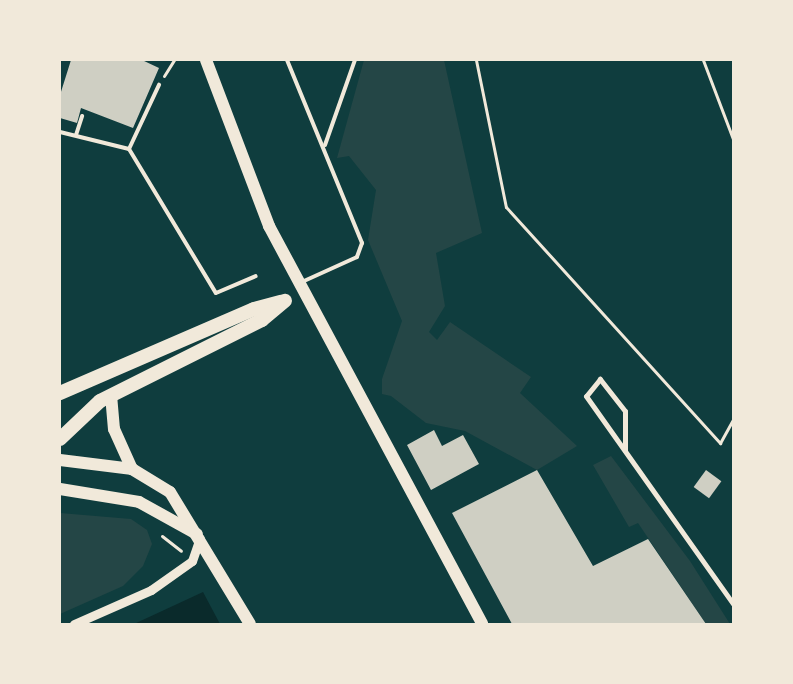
<!DOCTYPE html>
<style>
body{margin:0}
#map{position:relative;width:793px;height:684px;overflow:hidden;background:#0f3d3e;font-family:"Work Sans",sans-serif}
div>[style]{position:absolute}
.green>*{inset:0;background:#244646}
.water>*{inset:0;background:#0a2a2b}
.building>*{inset:0;background:#cfcfc3;transform-origin:0 0}
.path>*{height:3px;margin:-1.5px;padding:0 1.5px;transform-origin:1.5px;border-radius:1.5px;background:#f1e9da}
.service>*{height:4px;margin:-2px;padding:0 2px;transform-origin:2px;border-radius:2px;background:#f1e9da}
.minor>*{height:5px;margin:-2.5px;padding:0 2.5px;transform-origin:2.5px;border-radius:2.5px;background:#f1e9da}
.tertiary>*{height:9px;margin:-4.5px;padding:0 4.5px;transform-origin:4.5px;border-radius:4.5px;background:#f1e9da}
.primary>*{height:12px;margin:-6px;padding:0 6px;transform-origin:6px;border-radius:6px;background:#f1e9da}
.trunk>*{height:14px;margin:-7px;padding:0 7px;transform-origin:7px;border-radius:7px;background:#f1e9da}
span{translate:-50% -50%;white-space:nowrap;text-align:center;line-height:1.15;-webkit-text-stroke:4px #f1e9da;paint-order:stroke}
.frame{position:absolute;inset:0;border:61px solid #f1e9da;pointer-events:none}
</style>
<div id="map">
<div class="green">
<i style="clip-path:polygon(364px 60px,444px 60px,482px 233px,436px 253px,445px 306px,429px 332px,437px 340px,450px 322px,531px 377px,520px 393px,577px 446px,537px 470px,465px 431px,426px 423px,391px 396px,382px 394px,382px 379px,402px 321px,368px 240px,376px 190px,349px 156px,337px 158px)"></i>
<i style="clip-path:polygon(611px 456px,690px 561px,730px 624px,706px 624px,638px 523px,629px 527px,593px 465px)"></i>
<i style="clip-path:polygon(60px 513px,131px 519px,147px 530px,152px 544px,143px 566px,123px 586px,60px 614px)"></i>
</div>
<div class="water">
<i style="clip-path:polygon(203px 592px,220px 624px,134px 624px)"></i>
</div>
<div class="building">
<i style="clip-path:polygon(71px 60px,142px 60px,159px 68px,133px 128px,81px 108px,77px 123px,60px 118px,60px 95px)"></i>
<i style="clip-path:polygon(434px 430px,442px 446px,463px 435px,479px 464px,431px 490px,407px 445px)"></i>
<i style="clip-path:polygon(537px 470px,593px 566px,648px 539px,706px 624px,512px 624px,452px 513px)"></i>
<i style="left:706px;top:470px;width:19px;height:21px;rotate:36deg"></i>
</div>
<div class="path">
<i style="left:476px;top:60px;width:150px;rotate:78.5deg"></i>
<i style="left:506px;top:207px;width:319px;rotate:47.8deg"></i>
<i style="left:720px;top:443px;width:26px;rotate:-61deg"></i>
<i style="left:703px;top:60px;width:85px;rotate:69.2deg"></i>
<i style="left:164px;top:76px;width:19px;rotate:-58deg"></i>
<i style="left:162px;top:536px;width:24px;rotate:38deg"></i>
</div>
<div class="service">
<i style="left:287px;top:60px;width:198px;rotate:67.7deg"></i>
<i style="left:362px;top:243px;width:15px;rotate:110deg"></i>
<i style="left:357px;top:257px;width:60px;rotate:155.6deg"></i>
<i style="left:60px;top:132px;width:71px;rotate:13.8deg"></i>
<i style="left:129px;top:149px;width:168px;rotate:58.9deg"></i>
<i style="left:216px;top:293px;width:43px;rotate:-23deg"></i>
<i style="left:76px;top:135px;width:20px;rotate:-72deg"></i>
<i style="left:325px;top:145px;width:90px;rotate:-70.6deg"></i>
<i style="left:129px;top:149px;width:71px;rotate:-64.9deg"></i>
</div>
<div class="minor">
<i style="left:625px;top:450px;width:39px;rotate:-90deg"></i>
<i style="left:625px;top:411px;width:41px;rotate:-128deg"></i>
<i style="left:600px;top:379px;width:22px;rotate:129deg"></i>
<i style="left:586px;top:396px;width:255px;rotate:54.7deg"></i>
</div>
<div class="tertiary">
<i style="left:74px;top:624px;width:84px;rotate:-23.8deg"></i>
<i style="left:151px;top:590px;width:50px;rotate:-35.3deg"></i>
<i style="left:192px;top:561px;width:24px;rotate:-71deg"></i>
</div>
<div class="primary">
<i style="left:206px;top:60px;width:178px;rotate:69.2deg"></i>
<i style="left:269px;top:226px;width:451px;rotate:61.8deg"></i>
<i style="left:111px;top:395px;width:34px;rotate:85deg"></i>
<i style="left:114px;top:429px;width:44px;rotate:65.8deg"></i>
<i style="left:60px;top:460px;width:73px;rotate:7.1deg"></i>
<i style="left:132px;top:469px;width:44px;rotate:31.2deg"></i>
<i style="left:170px;top:492px;width:154px;rotate:58.8deg"></i>
<i style="left:60px;top:489px;width:80px;rotate:9.3deg"></i>
<i style="left:139px;top:502px;width:66px;rotate:28.9deg"></i>
</div>
<div class="trunk">
<i style="left:60px;top:393px;width:211px;rotate:-23.4deg"></i>
<i style="left:254px;top:309px;width:28px;rotate:-15deg"></i>
<i style="left:60px;top:439px;width:55px;rotate:-43.5deg"></i>
<i style="left:100px;top:401px;width:181px;rotate:-26.6deg"></i>
<i style="left:262px;top:320px;width:30px;rotate:-40deg"></i>
</div>
<div class="frame"></div>
</div>
